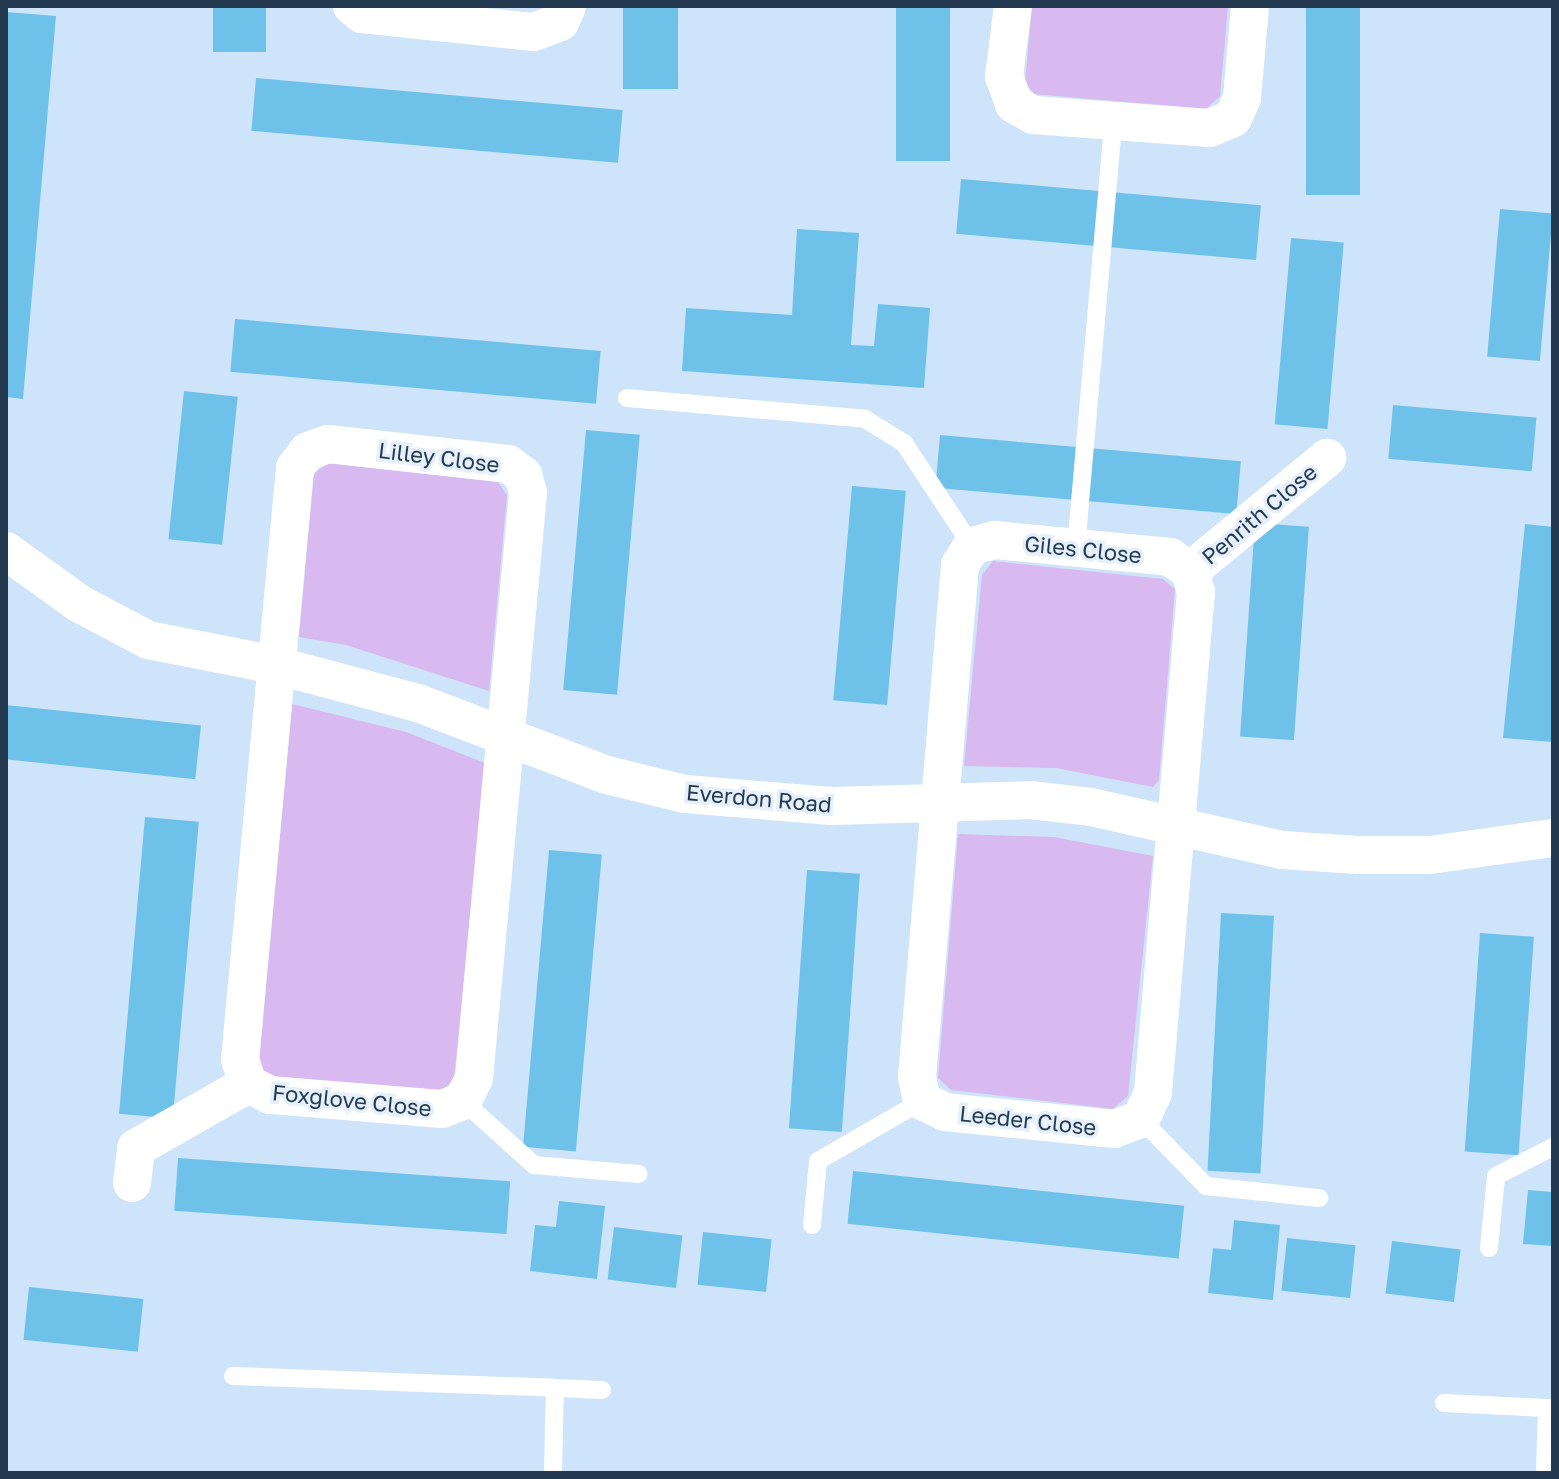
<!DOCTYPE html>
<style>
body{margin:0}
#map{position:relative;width:1559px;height:1479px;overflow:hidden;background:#cee4fb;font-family:"Golos Text",sans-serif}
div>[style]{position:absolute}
.green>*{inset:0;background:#d8b9f0}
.building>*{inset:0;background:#6ec2ea;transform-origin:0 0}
.service>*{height:18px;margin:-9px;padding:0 9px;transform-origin:9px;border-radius:9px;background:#fff}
.minor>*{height:38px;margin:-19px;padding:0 19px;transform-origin:19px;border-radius:19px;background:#fff}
span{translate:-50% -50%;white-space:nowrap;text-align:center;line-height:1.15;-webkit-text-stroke:7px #e5f0fb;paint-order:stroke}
.street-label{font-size:22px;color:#233a51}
.frame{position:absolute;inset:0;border:8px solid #233a51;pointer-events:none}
</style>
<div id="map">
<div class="green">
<i style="clip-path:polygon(1032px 6px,1228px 6px,1220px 96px,1206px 109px,1034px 94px,1025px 82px)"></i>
<i style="clip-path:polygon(329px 463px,498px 482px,507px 495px,489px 691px,346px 645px,299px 637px,314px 473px)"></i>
<i style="clip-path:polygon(993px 561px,1163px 579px,1175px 589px,1159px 780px,1153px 787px,1056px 768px,964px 766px,982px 575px)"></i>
<i style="clip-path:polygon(292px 704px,406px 732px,485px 763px,454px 1080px,438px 1093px,268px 1077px,259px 1063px)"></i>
<i style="clip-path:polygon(958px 834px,1054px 837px,1153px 856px,1128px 1096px,1113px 1109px,951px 1090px,938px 1078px)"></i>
</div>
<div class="building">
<i style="left:213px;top:6px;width:53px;height:46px"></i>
<i style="left:623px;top:6px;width:55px;height:83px"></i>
<i style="left:896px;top:6px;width:54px;height:155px"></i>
<i style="left:1306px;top:6px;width:54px;height:189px"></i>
<i style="clip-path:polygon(6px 12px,56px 16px,23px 399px,6px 397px)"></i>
<i style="left:256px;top:78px;width:368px;height:53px;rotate:5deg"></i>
<i style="left:961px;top:179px;width:301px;height:55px;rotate:5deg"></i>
<i style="left:1500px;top:209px;width:53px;height:148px;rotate:5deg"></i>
<i style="clip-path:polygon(797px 229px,859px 233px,851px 345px,874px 346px,878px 304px,930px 308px,924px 388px,682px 371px,686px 308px,792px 315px)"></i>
<i style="left:1291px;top:238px;width:53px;height:187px;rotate:5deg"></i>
<i style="left:235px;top:319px;width:367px;height:53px;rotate:5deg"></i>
<i style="left:184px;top:391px;width:54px;height:149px;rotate:6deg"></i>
<i style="left:1393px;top:405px;width:144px;height:54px;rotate:5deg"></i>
<i style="left:586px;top:430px;width:54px;height:261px;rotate:5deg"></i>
<i style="left:940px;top:435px;width:302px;height:53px;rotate:5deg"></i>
<i style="left:852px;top:486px;width:54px;height:215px;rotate:5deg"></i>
<i style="left:1255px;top:523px;width:54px;height:214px;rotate:4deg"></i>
<i style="clip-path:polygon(1525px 524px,1553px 527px,1553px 742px,1503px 738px)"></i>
<i style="left:6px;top:705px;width:196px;height:54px;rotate:6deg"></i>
<i style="left:145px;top:817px;width:54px;height:298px;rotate:5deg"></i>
<i style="left:549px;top:850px;width:53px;height:298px;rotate:5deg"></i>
<i style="left:807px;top:870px;width:53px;height:259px;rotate:4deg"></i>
<i style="left:1221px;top:913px;width:53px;height:258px;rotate:3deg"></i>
<i style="left:1480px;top:933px;width:54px;height:219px;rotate:4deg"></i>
<i style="left:178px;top:1158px;width:333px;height:53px;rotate:4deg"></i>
<i style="left:853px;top:1171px;width:333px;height:53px;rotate:6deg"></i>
<i style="clip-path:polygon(1528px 1190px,1553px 1192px,1553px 1246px,1523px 1244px)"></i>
<i style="clip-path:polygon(559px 1201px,605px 1206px,597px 1279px,530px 1271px,535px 1225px,556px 1227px)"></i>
<i style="clip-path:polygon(1234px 1220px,1280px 1225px,1273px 1300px,1208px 1293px,1213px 1248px,1231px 1250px)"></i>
<i style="left:614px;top:1227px;width:69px;height:53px;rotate:7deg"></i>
<i style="left:703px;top:1232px;width:69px;height:53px;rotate:6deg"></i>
<i style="left:1287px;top:1238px;width:69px;height:53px;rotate:6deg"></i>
<i style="left:1392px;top:1241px;width:69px;height:53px;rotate:7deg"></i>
<i style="left:29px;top:1287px;width:115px;height:53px;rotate:6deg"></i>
</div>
<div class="service">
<i style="left:627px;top:398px;width:239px;rotate:5deg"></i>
<i style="left:865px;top:419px;width:46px;rotate:31.6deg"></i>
<i style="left:904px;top:443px;width:123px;rotate:56.6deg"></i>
<i style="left:1076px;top:548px;width:429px;rotate:-85deg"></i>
<i style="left:463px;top:1101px;width:96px;rotate:42deg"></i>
<i style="left:534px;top:1165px;width:105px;rotate:4.9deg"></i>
<i style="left:1141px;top:1119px;width:93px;rotate:45.9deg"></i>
<i style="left:1206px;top:1186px;width:114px;rotate:6.1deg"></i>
<i style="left:812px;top:1225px;width:64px;rotate:-84.6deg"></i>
<i style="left:818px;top:1161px;width:120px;rotate:-30deg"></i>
<i style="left:1489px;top:1248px;width:72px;rotate:-84.4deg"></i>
<i style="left:1496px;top:1176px;width:64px;rotate:-27deg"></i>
<i style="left:233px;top:1376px;width:322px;rotate:2.1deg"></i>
<i style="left:1444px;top:1403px;width:103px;rotate:2.8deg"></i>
<i style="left:1547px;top:1408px;width:65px;rotate:91.8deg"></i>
<i style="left:553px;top:1473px;width:85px;rotate:-88.7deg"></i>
<i style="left:555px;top:1388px;width:47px;rotate:2.4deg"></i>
</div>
<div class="minor">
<i style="left:352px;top:6px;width:13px;rotate:39deg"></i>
<i style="left:362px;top:14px;width:173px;rotate:6deg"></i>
<i style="left:534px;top:32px;width:28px;rotate:-21deg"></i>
<i style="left:560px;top:22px;width:17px;rotate:-66deg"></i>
<i style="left:1013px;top:6px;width:71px;rotate:97.3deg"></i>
<i style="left:1004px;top:76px;width:30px;rotate:70deg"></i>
<i style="left:1014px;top:104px;width:22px;rotate:30deg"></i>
<i style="left:1033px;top:115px;width:177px;rotate:4.2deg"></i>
<i style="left:1210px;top:128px;width:25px;rotate:-23deg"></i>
<i style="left:1233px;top:118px;width:22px;rotate:-66deg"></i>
<i style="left:1242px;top:98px;width:92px;rotate:-85deg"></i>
<i style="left:328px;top:444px;width:181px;rotate:6.3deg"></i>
<i style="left:508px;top:464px;width:19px;rotate:36deg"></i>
<i style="left:523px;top:475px;width:19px;rotate:74deg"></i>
<i style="left:528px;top:493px;width:587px;rotate:95.27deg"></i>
<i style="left:474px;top:1078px;width:25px;rotate:116deg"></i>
<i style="left:463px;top:1101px;width:22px;rotate:159deg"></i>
<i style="left:442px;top:1109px;width:173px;rotate:-175.3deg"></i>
<i style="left:270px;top:1095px;width:25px;rotate:-153deg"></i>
<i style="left:248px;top:1084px;width:25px;rotate:-108deg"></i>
<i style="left:240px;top:1060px;width:595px;rotate:-84.69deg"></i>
<i style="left:295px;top:468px;width:21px;rotate:-53deg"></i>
<i style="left:308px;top:451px;width:21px;rotate:-19deg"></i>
<i style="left:995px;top:540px;width:176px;rotate:5.5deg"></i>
<i style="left:1170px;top:557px;width:24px;rotate:35deg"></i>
<i style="left:1190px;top:571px;width:22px;rotate:74deg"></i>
<i style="left:1196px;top:592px;width:503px;rotate:94.91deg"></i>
<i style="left:1153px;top:1093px;width:29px;rotate:115deg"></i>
<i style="left:1141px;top:1119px;width:29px;rotate:160deg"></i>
<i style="left:1114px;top:1129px;width:170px;rotate:-174.3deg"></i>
<i style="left:945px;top:1112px;width:25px;rotate:-154deg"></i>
<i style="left:922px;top:1101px;width:25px;rotate:-102deg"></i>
<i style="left:917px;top:1077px;width:514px;rotate:-85.2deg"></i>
<i style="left:960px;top:565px;width:22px;rotate:-58deg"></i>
<i style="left:972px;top:546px;width:24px;rotate:-15deg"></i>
<i style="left:6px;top:551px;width:91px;rotate:35.6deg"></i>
<i style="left:80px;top:604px;width:77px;rotate:27.9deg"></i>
<i style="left:148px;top:640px;width:129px;rotate:11.1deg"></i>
<i style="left:275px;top:665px;width:148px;rotate:14.9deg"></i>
<i style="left:418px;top:703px;width:202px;rotate:20.9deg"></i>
<i style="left:607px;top:775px;width:80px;rotate:13.7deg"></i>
<i style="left:685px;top:794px;width:147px;rotate:4.7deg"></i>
<i style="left:832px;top:806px;width:198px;rotate:-1.7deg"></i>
<i style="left:1030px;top:800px;width:61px;rotate:6.5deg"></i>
<i style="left:1091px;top:807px;width:196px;rotate:12.7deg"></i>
<i style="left:1282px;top:850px;width:76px;rotate:3.8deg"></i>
<i style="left:1358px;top:855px;width:72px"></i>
<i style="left:1430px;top:855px;width:124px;rotate:-7.9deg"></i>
<i style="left:1190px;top:571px;width:178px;rotate:-39.5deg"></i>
<i style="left:132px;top:1183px;width:35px;rotate:-83deg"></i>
<i style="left:136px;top:1148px;width:129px;rotate:-29.7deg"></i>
</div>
<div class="street-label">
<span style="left:439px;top:457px;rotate:7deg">Lilley Close</span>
<span style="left:1259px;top:514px;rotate:-40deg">Penrith Close</span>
<span style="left:1083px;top:549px;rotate:6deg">Giles Close</span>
<span style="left:759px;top:798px;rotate:5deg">Everdon Road</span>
<span style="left:352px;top:1100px;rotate:6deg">Foxglove Close</span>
<span style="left:1028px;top:1120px;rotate:6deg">Leeder Close</span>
</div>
<div class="frame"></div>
</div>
